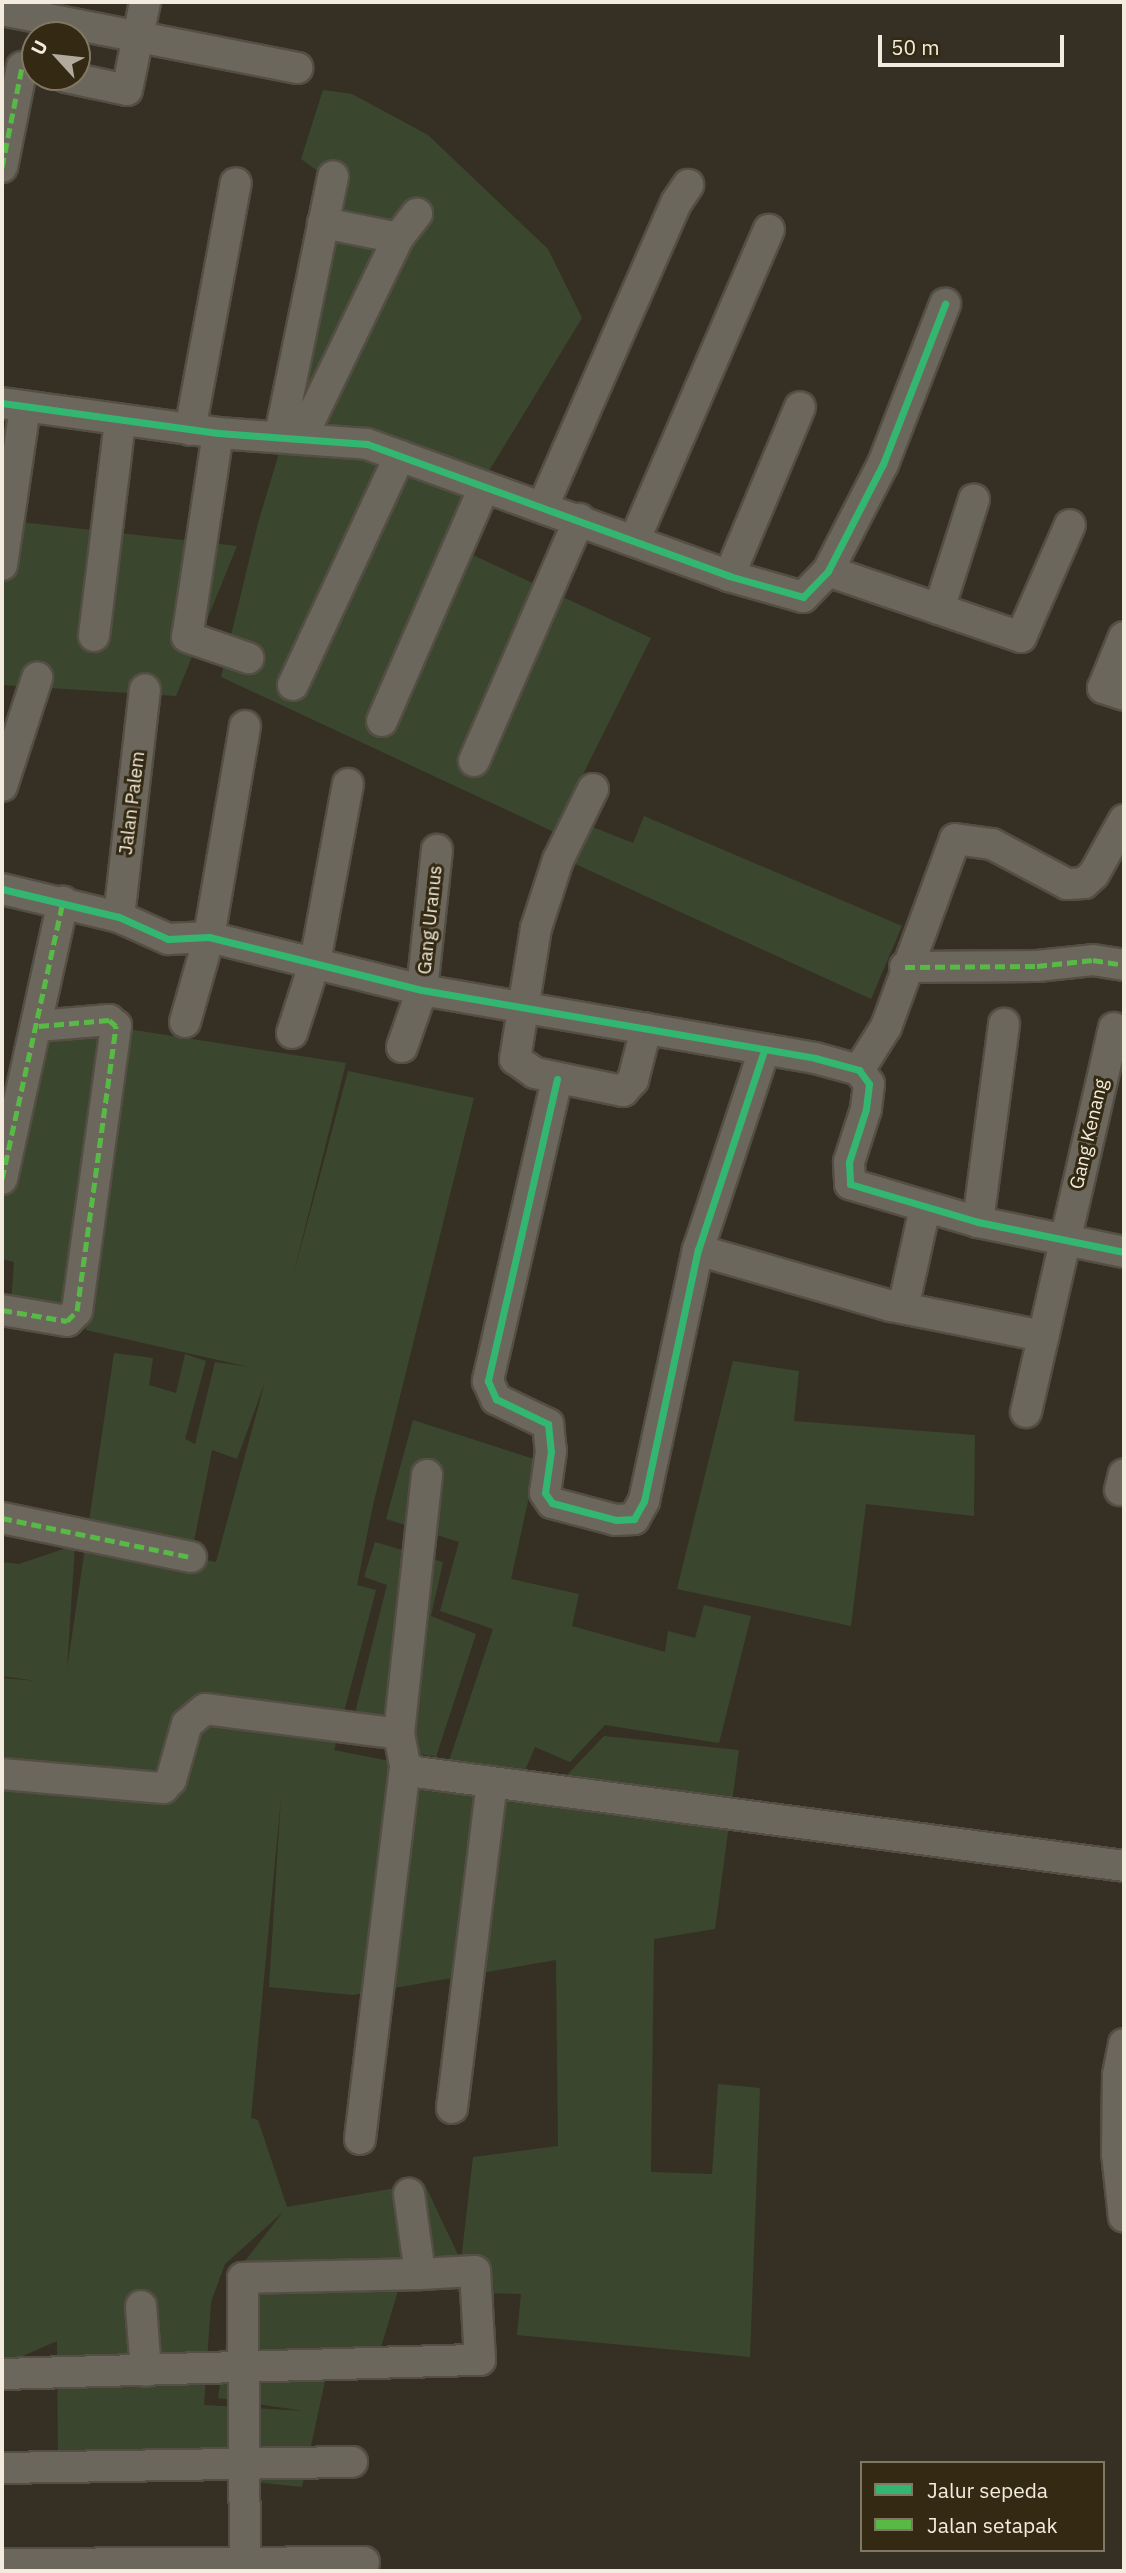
<!DOCTYPE html>
<style>
body{margin:0}
#map{position:relative;width:1126px;height:2573px;overflow:hidden;background:#363024;font-family:"IBM Plex Sans",sans-serif}
div>[style]{position:absolute}
.green>*{inset:0;background:#3a472e}
.roads{filter:drop-shadow(2px 0 #544e44) drop-shadow(-2px 0 #544e44) drop-shadow(0 2px #544e44) drop-shadow(0 -2px #544e44)}
.minor>*{height:30px;margin:-15px;padding:0 15px;transform-origin:15px;border-radius:15px;background:#6c675d}
.quiet>*{height:5px;margin-top:-2.5px;transform-origin:0;background:repeating-linear-gradient(90deg,#58b947 0 10px,transparent 0 15px)}
.cycleway>*{height:7px;margin:-3.5px;padding:0 3.5px;transform-origin:3.5px;border-radius:3.5px;background:#33b770}
span{translate:-50% -50%;white-space:nowrap;text-align:center;line-height:1.15;-webkit-text-stroke:6px #342912;paint-order:stroke}
.street-label{font-size:19px;color:#f3ecde}
.frame{position:absolute;inset:0;border:4px solid #f3ecde;pointer-events:none}
.legend{position:absolute;left:860px;top:2461px;width:245px;height:91px;box-sizing:border-box;background:#342912;border:2px solid #807764;margin:0;padding:9px 12px;list-style:none;font-size:21px;color:#f3ecde}
.legend li{display:flex;align-items:center;gap:14px;height:35px}
.legend b{width:35px;border:2px solid #807764}
.north{position:absolute;left:21px;top:21px;width:70px;height:70px;box-sizing:border-box;background:#342912;border:2px solid #807764;border-radius:50%;rotate:297deg;font-size:19px;font-weight:700;line-height:28px;text-align:center;color:#f3ecde}
.north::after{content:'';display:block;margin:auto;width:24px;height:32px;background:#b1aa9d;clip-path:polygon(50% 0,100% 100%,50% 72%,0 100%)}
.scale{position:absolute;left:878px;top:35px;width:186px;height:32px;box-sizing:border-box;border:4px solid #f3ecde;border-top:0;padding-left:9px;font-size:21px;line-height:24px;white-space:nowrap;color:#f3ecde;-webkit-text-stroke:5px #342912;paint-order:stroke}
</style>
<div id="map">
<div class="green">
<i style="clip-path:polygon(323px 90px,352px 94px,428px 135px,548px 249px,582px 318px,436px 558px,447px 543px,651px 638px,554px 832px,221px 677px,258px 523px,305px 367px,323px 175px,301px 159px)"></i>
<i style="clip-path:polygon(2px 520px,237px 546px,176px 696px,2px 685px)"></i>
<i style="clip-path:polygon(644px 816px,902px 926px,871px 999px,571px 862px,590px 826px,633px 843px)"></i>
<i style="clip-path:polygon(111px 1026px,69px 1314px,11px 1304px,14px 1262px,2px 1259px,2px 1180px,42px 1033px)"></i>
<i style="clip-path:polygon(evenodd,128px 1029px,346px 1063px,292px 1280px,348px 1071px,474px 1098px,373px 1505px,357px 1585px,376px 1590px,334px 1750px,550px 1793px,604px 1736px,739px 1750px,715px 1929px,654px 1939px,651px 2172px,712px 2174px,718px 2084px,760px 2088px,750px 2357px,517px 2335px,521px 2294px,457px 2292px,461px 2263px,404px 2271px,372px 2377px,327px 2372px,302px 2487px,58px 2462px,57px 2341px,2px 2365px,2px 1678px,37px 1681px,2px 1676px,2px 1562px,19px 1564px,75px 1545px,67px 1669px,114px 1353px,153px 1358px,149px 1385px,176px 1393px,185px 1354px,206px 1361px,185px 1439px,195px 1444px,215px 1362px,249px 1367px,86px 1330px,128px 1029px,265px 1382px,216px 1562px,191px 1557px,212px 1450px,237px 1459px,265px 1382px,128px 1029px,281px 1797px,269px 1987px,353px 1995px,556px 1960px,558px 2146px,473px 2157px,461px 2261px,424px 2183px,287px 2207px,258px 2120px,251px 2118px,281px 1797px,128px 1029px,283px 2212px,237px 2271px,218px 2398px,304px 2411px,204px 2405px,211px 2302px,225px 2264px,283px 2212px)"></i>
<i style="clip-path:polygon(733px 1361px,799px 1371px,794px 1421px,975px 1435px,974px 1516px,866px 1504px,851px 1626px,677px 1589px)"></i>
<i style="clip-path:polygon(413px 1420px,537px 1460px,511px 1579px,579px 1594px,572px 1626px,665px 1652px,668px 1631px,695px 1638px,704px 1605px,751px 1616px,719px 1743px,605px 1725px,570px 1762px,535px 1747px,520px 1782px,448px 1764px,493px 1629px,440px 1611px,459px 1542px,386px 1519px)"></i>
<i style="clip-path:polygon(375px 1542px,443px 1562px,431px 1616px,476px 1634px,436px 1757px,348px 1741px,387px 1585px,364px 1577px)"></i>
</div>
<div class="roads">
<div class="minor">
<i style="left:2px;top:10px;width:301px;rotate:11.1deg"></i>
<i style="left:66px;top:77px;width:62px;rotate:12deg"></i>
<i style="left:127px;top:90px;width:90px;rotate:-78.4deg"></i>
<i style="left:2px;top:167px;width:102px;rotate:-78.7deg"></i>
<i style="left:323px;top:223px;width:76px;rotate:11.3deg"></i>
<i style="left:2px;top:403px;width:218px;rotate:7.9deg"></i>
<i style="left:218px;top:433px;width:149px;rotate:4.2deg"></i>
<i style="left:367px;top:444px;width:385px;rotate:20deg"></i>
<i style="left:729px;top:576px;width:77px;rotate:15.8deg"></i>
<i style="left:803px;top:597px;width:36px;rotate:-46deg"></i>
<i style="left:828px;top:571px;width:120px;rotate:-62.8deg"></i>
<i style="left:883px;top:464px;width:172px;rotate:-68.8deg"></i>
<i style="left:190px;top:430px;width:251px;rotate:-79.5deg"></i>
<i style="left:218px;top:433px;width:206px;rotate:98.6deg"></i>
<i style="left:187px;top:637px;width:65px;rotate:19deg"></i>
<i style="left:280px;top:435px;width:264px;rotate:-78.4deg"></i>
<i style="left:302px;top:437px;width:221px;rotate:-64.2deg"></i>
<i style="left:398px;top:238px;width:31px;rotate:-52deg"></i>
<i style="left:543px;top:506px;width:331px;rotate:-66.3deg"></i>
<i style="left:676px;top:203px;width:22px;rotate:-56deg"></i>
<i style="left:635px;top:539px;width:337px;rotate:-66.6deg"></i>
<i style="left:2px;top:565px;width:160px;rotate:-81.7deg"></i>
<i style="left:828px;top:571px;width:204px;rotate:18.9deg"></i>
<i style="left:1021px;top:637px;width:122px;rotate:-66.4deg"></i>
<i style="left:729px;top:576px;width:183px;rotate:-67.2deg"></i>
<i style="left:939px;top:609px;width:115px;rotate:-72.3deg"></i>
<i style="left:94px;top:636px;width:218px;rotate:-83.1deg"></i>
<i style="left:1124px;top:637px;width:55px;rotate:112.4deg"></i>
<i style="left:1103px;top:688px;width:22px;rotate:18deg"></i>
<i style="left:293px;top:685px;width:253px;rotate:-65deg"></i>
<i style="left:382px;top:721px;width:254px;rotate:-66.4deg"></i>
<i style="left:474px;top:761px;width:264px;rotate:-66.5deg"></i>
<i style="left:2px;top:786px;width:114px;rotate:-72deg"></i>
<i style="left:593px;top:789px;width:79px;rotate:116.2deg"></i>
<i style="left:558px;top:860px;width:71px;rotate:107.9deg"></i>
<i style="left:536px;top:928px;width:133px;rotate:99.1deg"></i>
<i style="left:515px;top:1059px;width:24px;rotate:35deg"></i>
<i style="left:535px;top:1073px;width:90px;rotate:11.6deg"></i>
<i style="left:623px;top:1091px;width:15px;rotate:-48deg"></i>
<i style="left:633px;top:1080px;width:53px;rotate:-75.7deg"></i>
<i style="left:2px;top:889px;width:120px;rotate:13.5deg"></i>
<i style="left:119px;top:917px;width:54px;rotate:24.2deg"></i>
<i style="left:168px;top:939px;width:41px;rotate:-2.8deg"></i>
<i style="left:209px;top:937px;width:219px;rotate:14deg"></i>
<i style="left:422px;top:990px;width:399px;rotate:9.8deg"></i>
<i style="left:815px;top:1058px;width:46px;rotate:15.3deg"></i>
<i style="left:859px;top:1070px;width:17px;rotate:54deg"></i>
<i style="left:869px;top:1084px;width:25px;rotate:97deg"></i>
<i style="left:866px;top:1109px;width:56px;rotate:107.8deg"></i>
<i style="left:849px;top:1162px;width:22px;rotate:87deg"></i>
<i style="left:850px;top:1184px;width:134px;rotate:16.5deg"></i>
<i style="left:978px;top:1222px;width:149px;rotate:11.6deg"></i>
<i style="left:119px;top:917px;width:229px;rotate:-83.5deg"></i>
<i style="left:905px;top:967px;width:132px;rotate:-0.4deg"></i>
<i style="left:1037px;top:966px;width:56px;rotate:-6.1deg"></i>
<i style="left:1093px;top:960px;width:31px;rotate:9deg"></i>
<i style="left:185px;top:1022px;width:88px;rotate:-74.2deg"></i>
<i style="left:209px;top:937px;width:214px;rotate:-80.3deg"></i>
<i style="left:292px;top:1033px;width:75px;rotate:-72.1deg"></i>
<i style="left:315px;top:962px;width:181px;rotate:-79.5deg"></i>
<i style="left:402px;top:1047px;width:60px;rotate:-70.7deg"></i>
<i style="left:422px;top:990px;width:141px;rotate:-83.9deg"></i>
<i style="left:859px;top:1070px;width:51px;rotate:-57.9deg"></i>
<i style="left:886px;top:1027px;width:200px;rotate:-69.8deg"></i>
<i style="left:955px;top:839px;width:37px;rotate:8deg"></i>
<i style="left:992px;top:844px;width:85px;rotate:28.1deg"></i>
<i style="left:1067px;top:884px;width:17px;rotate:-3deg"></i>
<i style="left:1084px;top:883px;width:13px;rotate:-42deg"></i>
<i style="left:1094px;top:874px;width:62px;rotate:-60.9deg"></i>
<i style="left:557px;top:1079px;width:310px;rotate:102.9deg"></i>
<i style="left:488px;top:1381px;width:20px;rotate:66deg"></i>
<i style="left:496px;top:1399px;width:58px;rotate:25.7deg"></i>
<i style="left:548px;top:1424px;width:27px;rotate:84deg"></i>
<i style="left:551px;top:1451px;width:42px;rotate:98.1deg"></i>
<i style="left:545px;top:1493px;width:12px;rotate:55deg"></i>
<i style="left:552px;top:1503px;width:66px;rotate:14.9deg"></i>
<i style="left:616px;top:1520px;width:18px;rotate:-3deg"></i>
<i style="left:634px;top:1519px;width:21px;rotate:-61deg"></i>
<i style="left:644px;top:1501px;width:257px;rotate:-77.9deg"></i>
<i style="left:698px;top:1250px;width:211px;rotate:-71.7deg"></i>
<i style="left:2px;top:1179px;width:284px;rotate:-77.6deg"></i>
<i style="left:978px;top:1222px;width:200px;rotate:-82.5deg"></i>
<i style="left:698px;top:1250px;width:201px;rotate:16.2deg"></i>
<i style="left:891px;top:1306px;width:155px;rotate:11.2deg"></i>
<i style="left:903px;top:1308px;width:102px;rotate:-77.6deg"></i>
<i style="left:2px;top:1310px;width:66px;rotate:9.6deg"></i>
<i style="left:67px;top:1321px;width:14px;rotate:-45deg"></i>
<i style="left:77px;top:1311px;width:288px;rotate:-82.2deg"></i>
<i style="left:116px;top:1026px;width:9px;rotate:-139deg"></i>
<i style="left:109px;top:1020px;width:71px;rotate:175.2deg"></i>
<i style="left:1026px;top:1412px;width:394px;rotate:-77.1deg"></i>
<i style="left:427px;top:1475px;width:261px;rotate:96.2deg"></i>
<i style="left:399px;top:1734px;width:33px;rotate:79deg"></i>
<i style="left:405px;top:1766px;width:13px;rotate:29deg"></i>
<i style="left:416px;top:1772px;width:714px;rotate:7.56deg"></i>
<i style="left:1120px;top:1490px;width:16px;rotate:-76deg"></i>
<i style="left:2px;top:1518px;width:193px;rotate:11.7deg"></i>
<i style="left:2px;top:1774px;width:162px;rotate:5deg"></i>
<i style="left:163px;top:1788px;width:11px;rotate:-45deg"></i>
<i style="left:171px;top:1780px;width:58px;rotate:-74.1deg"></i>
<i style="left:187px;top:1724px;width:23px;rotate:-40deg"></i>
<i style="left:205px;top:1709px;width:196px;rotate:7.3deg"></i>
<i style="left:1124px;top:2044px;width:32px;rotate:101deg"></i>
<i style="left:1118px;top:2075px;width:78px;rotate:90.7deg"></i>
<i style="left:1117px;top:2153px;width:64px;rotate:83.8deg"></i>
<i style="left:452px;top:2108px;width:328px;rotate:-83deg"></i>
<i style="left:360px;top:2139px;width:376px;rotate:-83.1deg"></i>
<i style="left:141px;top:2306px;width:65px;rotate:85.6deg"></i>
<i style="left:2px;top:2374px;width:478px;rotate:-1.7deg"></i>
<i style="left:480px;top:2360px;width:89px;rotate:-93.2deg"></i>
<i style="left:475px;top:2271px;width:55px;rotate:176.9deg"></i>
<i style="left:2px;top:2468px;width:350px;rotate:-1deg"></i>
<i style="left:2px;top:2564px;width:362px;rotate:-0.3deg"></i>
<i style="left:245px;top:2571px;width:293px;rotate:-90.4deg"></i>
<i style="left:243px;top:2278px;width:177px;rotate:-1.3deg"></i>
<i style="left:420px;top:2274px;width:81px;rotate:-97.8deg"></i>
</div>
</div>
<div class="quiet">
<i style="left:2px;top:167px;width:102px;rotate:-78.7deg"></i>
<i style="left:905px;top:967px;width:132px;rotate:-0.4deg"></i>
<i style="left:1037px;top:966px;width:56px;rotate:-6.1deg"></i>
<i style="left:1093px;top:960px;width:31px;rotate:9deg"></i>
<i style="left:2px;top:1179px;width:284px;rotate:-77.6deg"></i>
<i style="left:2px;top:1310px;width:66px;rotate:9.6deg"></i>
<i style="left:67px;top:1321px;width:14px;rotate:-45deg"></i>
<i style="left:77px;top:1311px;width:288px;rotate:-82.2deg"></i>
<i style="left:116px;top:1026px;width:9px;rotate:-139deg"></i>
<i style="left:109px;top:1020px;width:71px;rotate:175.2deg"></i>
<i style="left:2px;top:1518px;width:193px;rotate:11.7deg"></i>
</div>
<div class="cycleway">
<i style="left:2px;top:403px;width:218px;rotate:7.9deg"></i>
<i style="left:218px;top:433px;width:149px;rotate:4.2deg"></i>
<i style="left:367px;top:444px;width:385px;rotate:20deg"></i>
<i style="left:729px;top:576px;width:77px;rotate:15.8deg"></i>
<i style="left:803px;top:597px;width:36px;rotate:-46deg"></i>
<i style="left:828px;top:571px;width:120px;rotate:-62.8deg"></i>
<i style="left:883px;top:464px;width:172px;rotate:-68.8deg"></i>
<i style="left:2px;top:889px;width:120px;rotate:13.5deg"></i>
<i style="left:119px;top:917px;width:54px;rotate:24.2deg"></i>
<i style="left:168px;top:939px;width:41px;rotate:-2.8deg"></i>
<i style="left:209px;top:937px;width:219px;rotate:14deg"></i>
<i style="left:422px;top:990px;width:399px;rotate:9.8deg"></i>
<i style="left:815px;top:1058px;width:46px;rotate:15.3deg"></i>
<i style="left:859px;top:1070px;width:17px;rotate:54deg"></i>
<i style="left:869px;top:1084px;width:25px;rotate:97deg"></i>
<i style="left:866px;top:1109px;width:56px;rotate:107.8deg"></i>
<i style="left:849px;top:1162px;width:22px;rotate:87deg"></i>
<i style="left:850px;top:1184px;width:134px;rotate:16.5deg"></i>
<i style="left:978px;top:1222px;width:149px;rotate:11.6deg"></i>
<i style="left:557px;top:1079px;width:310px;rotate:102.9deg"></i>
<i style="left:488px;top:1381px;width:20px;rotate:66deg"></i>
<i style="left:496px;top:1399px;width:58px;rotate:25.7deg"></i>
<i style="left:548px;top:1424px;width:27px;rotate:84deg"></i>
<i style="left:551px;top:1451px;width:42px;rotate:98.1deg"></i>
<i style="left:545px;top:1493px;width:12px;rotate:55deg"></i>
<i style="left:552px;top:1503px;width:66px;rotate:14.9deg"></i>
<i style="left:616px;top:1520px;width:18px;rotate:-3deg"></i>
<i style="left:634px;top:1519px;width:21px;rotate:-61deg"></i>
<i style="left:644px;top:1501px;width:257px;rotate:-77.9deg"></i>
<i style="left:698px;top:1250px;width:211px;rotate:-71.7deg"></i>
</div>
<div class="street-label">
<span style="left:132px;top:803px;rotate:-83deg">Jalan Palem</span>
<span style="left:430px;top:920px;rotate:-84deg">Gang Uranus</span>
<span style="left:1089px;top:1134px;rotate:-77deg">Gang Kenang</span>
</div>
<div class="frame"></div>
<ul class="legend">
<li><b style="height:9px;background:#33b770"></b>Jalur sepeda</li>
<li><b style="height:9px;background:#58b947"></b>Jalan setapak</li>
</ul>
<div class="north">U</div>
<div class="scale">50 m</div>
</div>
